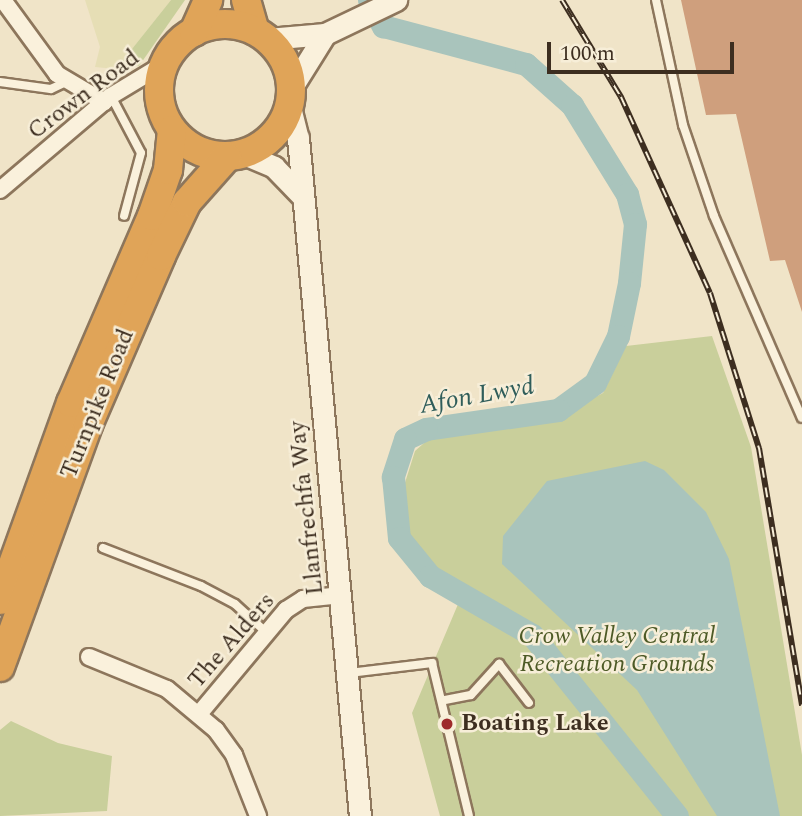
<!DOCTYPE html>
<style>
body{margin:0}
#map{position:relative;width:802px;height:816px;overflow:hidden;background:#f0e4c8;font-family:Spectral,serif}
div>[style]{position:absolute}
.farmland>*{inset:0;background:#e6deb5}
.green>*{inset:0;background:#c9cf9b}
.water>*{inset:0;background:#a9c4bc}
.river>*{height:23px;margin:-11.5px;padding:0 11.5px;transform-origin:11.5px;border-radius:11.5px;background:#a9c4bc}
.building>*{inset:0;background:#cf9f7d}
.roads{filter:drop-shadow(2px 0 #8d765c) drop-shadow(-2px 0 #8d765c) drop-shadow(0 2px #8d765c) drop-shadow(0 -2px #8d765c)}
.lane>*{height:8px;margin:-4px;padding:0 4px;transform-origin:4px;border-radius:4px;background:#faf1dc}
.street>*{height:16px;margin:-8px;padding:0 8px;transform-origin:8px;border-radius:8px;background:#faf1dc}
.secondary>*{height:21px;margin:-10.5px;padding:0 10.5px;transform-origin:10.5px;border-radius:10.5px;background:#faf1dc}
.highway>*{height:28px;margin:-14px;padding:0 14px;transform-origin:14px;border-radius:14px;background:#e0a458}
.highway>.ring{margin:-14px;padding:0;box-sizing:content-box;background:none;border:28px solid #e0a458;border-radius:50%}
.rail>*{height:6px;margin-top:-3px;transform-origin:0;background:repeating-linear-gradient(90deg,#f7eed8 0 10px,#3d2e20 0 20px);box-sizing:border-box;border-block:2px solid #3d2e20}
.dots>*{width:19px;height:19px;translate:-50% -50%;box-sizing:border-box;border:4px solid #f7eed8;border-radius:50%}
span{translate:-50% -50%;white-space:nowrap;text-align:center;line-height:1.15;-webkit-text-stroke:5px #f7eed8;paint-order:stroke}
.street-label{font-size:24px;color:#3d2e20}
.park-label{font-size:24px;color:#4d5a26;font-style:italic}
.poi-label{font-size:24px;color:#3d2e20;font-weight:700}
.left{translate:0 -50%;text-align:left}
.water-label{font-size:26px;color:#2f5d5a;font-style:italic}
.scale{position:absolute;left:547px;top:42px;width:187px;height:32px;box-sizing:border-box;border:4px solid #3d2e20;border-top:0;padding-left:9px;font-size:21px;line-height:24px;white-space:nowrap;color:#3d2e20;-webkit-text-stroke:5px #f7eed8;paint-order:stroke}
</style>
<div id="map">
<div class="farmland">
<i style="clip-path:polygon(85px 0,171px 0,116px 69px,95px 67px,100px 47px)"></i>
</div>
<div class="green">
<i style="clip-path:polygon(171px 0,185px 0,139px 66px,116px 69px)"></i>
<i style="clip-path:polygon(712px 336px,751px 447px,802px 755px,802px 816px,440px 816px,412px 713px,464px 590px,430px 570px,404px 538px,403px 489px,415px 451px,433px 435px,549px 421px,603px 393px,626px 346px)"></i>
<i style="clip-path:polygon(11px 721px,58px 743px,112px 756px,107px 811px,0 816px,0 730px)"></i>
</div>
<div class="water">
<i style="clip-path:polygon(645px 461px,664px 470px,706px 512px,729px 559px,780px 816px,717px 816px,637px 690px,502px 564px,503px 536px,547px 481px)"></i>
</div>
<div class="river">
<i style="left:369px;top:0;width:30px;rotate:62deg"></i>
<i style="left:383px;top:26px;width:148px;rotate:14.9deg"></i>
<i style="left:526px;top:64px;width:62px;rotate:41.7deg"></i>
<i style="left:572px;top:105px;width:105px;rotate:58.3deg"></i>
<i style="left:627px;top:194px;width:31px;rotate:75deg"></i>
<i style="left:635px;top:224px;width:59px;rotate:95.8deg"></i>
<i style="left:629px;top:283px;width:54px;rotate:101.7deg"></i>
<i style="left:618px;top:336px;width:52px;rotate:116.1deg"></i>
<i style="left:595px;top:383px;width:46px;rotate:143.9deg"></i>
<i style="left:558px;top:410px;width:133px;rotate:171.8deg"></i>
<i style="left:426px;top:429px;width:23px;rotate:155deg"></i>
<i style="left:405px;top:439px;width:40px;rotate:108deg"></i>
<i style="left:393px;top:477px;width:61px;rotate:84.4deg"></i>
<i style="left:399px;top:538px;width:49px;rotate:50.8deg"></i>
<i style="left:430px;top:576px;width:118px;rotate:30deg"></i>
<i style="left:532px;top:635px;width:232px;rotate:51.3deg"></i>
</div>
<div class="building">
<i style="clip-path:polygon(681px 0,802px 0,802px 312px,785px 260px,770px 261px,736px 114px,706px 115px)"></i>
</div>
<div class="roads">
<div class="lane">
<i style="left:656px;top:0;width:128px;rotate:77.8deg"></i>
<i style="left:683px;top:125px;width:96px;rotate:71.2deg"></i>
<i style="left:714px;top:216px;width:220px;rotate:66.5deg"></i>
<i style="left:0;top:82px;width:51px;rotate:7.8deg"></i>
<i style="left:51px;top:89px;width:19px;rotate:-25deg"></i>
<i style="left:111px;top:96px;width:64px;rotate:62.2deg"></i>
<i style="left:141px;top:153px;width:65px;rotate:105.1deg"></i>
<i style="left:103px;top:548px;width:105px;rotate:21.2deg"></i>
<i style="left:201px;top:586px;width:38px;rotate:28deg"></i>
<i style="left:235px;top:604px;width:43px;rotate:42.2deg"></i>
<i style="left:349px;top:673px;width:84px;rotate:-6.9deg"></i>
<i style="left:432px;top:663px;width:157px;rotate:76.4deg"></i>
<i style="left:445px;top:700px;width:26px;rotate:-11deg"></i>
<i style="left:471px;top:695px;width:42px;rotate:-47.9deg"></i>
<i style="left:499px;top:664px;width:49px;rotate:52.4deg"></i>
</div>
<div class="street">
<i style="left:3px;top:0;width:92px;rotate:53.9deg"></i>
<i style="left:57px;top:74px;width:55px;rotate:30.8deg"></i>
<i style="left:0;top:190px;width:145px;rotate:-40.3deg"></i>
<i style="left:111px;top:96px;width:62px;rotate:-31.1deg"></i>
<i style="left:89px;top:657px;width:84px;rotate:22.3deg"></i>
<i style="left:167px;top:689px;width:64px;rotate:39.9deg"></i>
<i style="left:216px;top:730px;width:31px;rotate:54deg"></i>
<i style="left:234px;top:755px;width:66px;rotate:68.5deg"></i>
<i style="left:199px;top:714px;width:136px;rotate:-50.1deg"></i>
<i style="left:286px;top:610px;width:20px;rotate:-33deg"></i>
<i style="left:303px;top:599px;width:39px;rotate:-6deg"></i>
</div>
<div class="secondary">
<i style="left:268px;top:39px;width:57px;rotate:-5deg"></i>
<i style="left:325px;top:34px;width:79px;rotate:-25.6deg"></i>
<i style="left:292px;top:87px;width:62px;rotate:-58.1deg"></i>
<i style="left:290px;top:107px;width:32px;rotate:76deg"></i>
<i style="left:298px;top:138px;width:681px;rotate:84.78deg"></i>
<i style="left:244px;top:154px;width:33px;rotate:23deg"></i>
<i style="left:274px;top:167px;width:39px;rotate:46deg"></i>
</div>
<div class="highway">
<i style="left:246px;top:0;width:32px;rotate:74deg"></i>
<i class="ring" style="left:159px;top:24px;width:104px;height:104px"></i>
<i style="left:194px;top:32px;width:35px;rotate:-66deg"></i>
<i style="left:0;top:600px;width:209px;rotate:-70.2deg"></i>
<i style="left:71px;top:403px;width:204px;rotate:-66.6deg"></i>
<i style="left:152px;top:216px;width:49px;rotate:-70.8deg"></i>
<i style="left:168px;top:170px;width:40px;rotate:-84.3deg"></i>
<i style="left:0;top:667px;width:258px;rotate:-70deg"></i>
<i style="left:88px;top:425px;width:184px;rotate:-66.6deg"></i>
<i style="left:161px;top:256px;width:60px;rotate:-64.3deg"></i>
<i style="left:187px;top:202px;width:60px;rotate:-48.4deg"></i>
</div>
</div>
<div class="rail">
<i style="left:562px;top:0;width:114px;rotate:58.7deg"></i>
<i style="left:621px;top:97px;width:215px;rotate:65.6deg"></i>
<i style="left:710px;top:293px;width:163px;rotate:72.5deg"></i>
<i style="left:759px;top:448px;width:261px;rotate:80.5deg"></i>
</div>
<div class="dots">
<i style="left:447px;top:724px;background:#9e2a2b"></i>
</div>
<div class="street-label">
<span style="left:84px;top:95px;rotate:-37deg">Crown Road</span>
<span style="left:98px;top:404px;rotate:-68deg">Turnpike Road</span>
<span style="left:307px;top:508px;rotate:-96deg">Llanfrechfa Way</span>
<span style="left:232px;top:641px;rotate:-49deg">The Alders</span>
</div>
<div class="park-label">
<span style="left:617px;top:651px">Crow Valley Central<br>Recreation Grounds</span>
</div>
<div class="poi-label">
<span class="left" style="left:461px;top:724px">Boating Lake</span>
</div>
<div class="water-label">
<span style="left:477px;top:396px;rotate:-10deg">Afon Lwyd</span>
</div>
<div class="scale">100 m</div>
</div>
